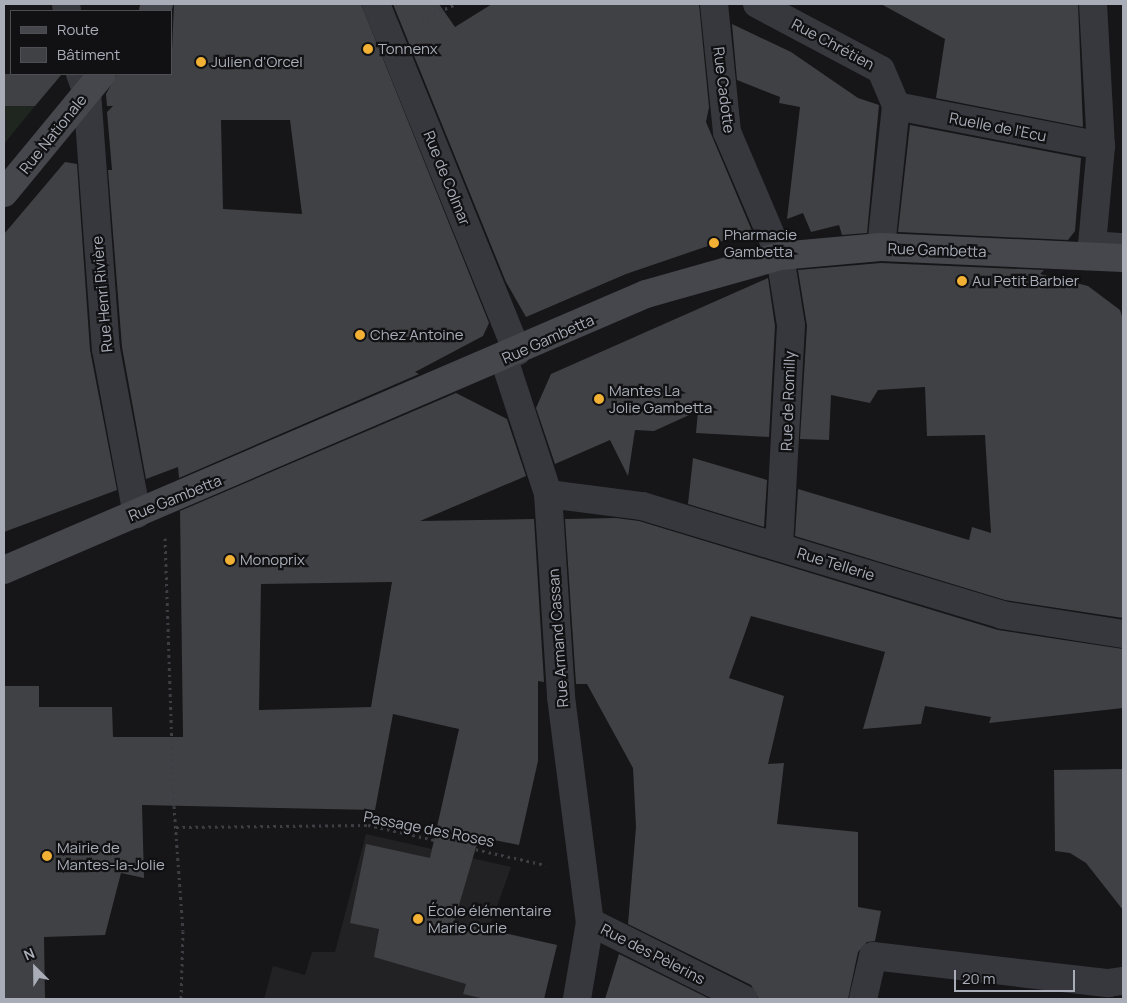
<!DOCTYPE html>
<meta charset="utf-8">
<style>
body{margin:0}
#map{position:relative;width:1127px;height:1003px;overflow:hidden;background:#161618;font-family:Manrope,sans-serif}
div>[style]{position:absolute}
.built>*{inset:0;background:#222225}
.green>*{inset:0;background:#1e261f}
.building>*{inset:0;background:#404145}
.path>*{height:3px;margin-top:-1.5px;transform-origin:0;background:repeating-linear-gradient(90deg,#3d3f44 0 2.5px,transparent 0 6.5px)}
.pedestrian>*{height:28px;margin:-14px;padding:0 14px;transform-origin:14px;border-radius:14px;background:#37383d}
.minor>*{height:28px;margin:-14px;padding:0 14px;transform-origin:14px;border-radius:14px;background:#37383d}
.secondary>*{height:28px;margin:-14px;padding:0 14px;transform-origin:14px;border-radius:14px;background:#45474d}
.dots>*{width:14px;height:14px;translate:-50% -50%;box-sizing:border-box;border:2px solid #111113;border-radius:50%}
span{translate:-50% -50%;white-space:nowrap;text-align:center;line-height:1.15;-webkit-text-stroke:4.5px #111113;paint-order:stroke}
.street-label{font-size:15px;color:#a8adb8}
.poi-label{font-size:15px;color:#a8adb8}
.left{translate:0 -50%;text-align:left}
.frame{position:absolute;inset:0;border:5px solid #a8adb8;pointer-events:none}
.legend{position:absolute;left:10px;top:10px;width:162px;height:65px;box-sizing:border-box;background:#111113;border:1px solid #4d4f55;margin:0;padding:6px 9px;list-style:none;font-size:15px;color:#a8adb8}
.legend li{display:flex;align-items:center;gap:10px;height:25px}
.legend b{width:25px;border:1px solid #4d4f55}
.north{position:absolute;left:10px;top:943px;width:50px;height:50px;-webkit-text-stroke:4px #111113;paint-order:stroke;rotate:337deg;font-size:14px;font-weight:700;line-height:20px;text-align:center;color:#a8adb8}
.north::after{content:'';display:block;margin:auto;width:18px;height:22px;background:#a8adb8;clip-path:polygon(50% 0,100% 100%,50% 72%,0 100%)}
.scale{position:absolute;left:954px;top:970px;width:121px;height:22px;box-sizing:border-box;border:2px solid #a8adb8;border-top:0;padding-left:6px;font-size:15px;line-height:18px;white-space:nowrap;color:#a8adb8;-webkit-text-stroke:4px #111113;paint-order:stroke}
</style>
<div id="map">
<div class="built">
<i style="clip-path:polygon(366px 834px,511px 867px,489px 929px,557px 945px,544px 999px,264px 999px,273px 966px,305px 975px,312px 952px,335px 952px)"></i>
</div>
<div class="green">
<i style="clip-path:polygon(4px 106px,35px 106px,4px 144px)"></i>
</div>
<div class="building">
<i style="clip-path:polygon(evenodd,174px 4px,361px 4px,489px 323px,483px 336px,415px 372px,419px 374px,179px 478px,178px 467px,146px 479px,122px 347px,108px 170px,112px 170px,107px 112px,113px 106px,107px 106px,106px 94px,117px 74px,171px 74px,174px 4px,221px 120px,290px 120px,302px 214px,223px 209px,221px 120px)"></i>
<i style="clip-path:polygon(393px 4px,439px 4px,455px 27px,492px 4px,699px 4px,709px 107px,706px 122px,752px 231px,626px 274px,526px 317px,506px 282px)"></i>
<i style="clip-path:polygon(881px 4px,1078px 4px,1083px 127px,936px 98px,945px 39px)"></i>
<i style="clip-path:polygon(732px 24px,791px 52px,858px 98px,879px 105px,867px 233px,842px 235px,839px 225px,811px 232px,803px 213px,787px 219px,800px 107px,779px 103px,780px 97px,737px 80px)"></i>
<i style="clip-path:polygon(4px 74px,62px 74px,35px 106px,4px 106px)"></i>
<i style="clip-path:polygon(910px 125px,1081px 158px,1075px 231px,1068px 240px,898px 232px)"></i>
<i style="clip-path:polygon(65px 162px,77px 164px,90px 350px,117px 490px,4px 532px,4px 234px)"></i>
<i style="clip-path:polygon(881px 263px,1044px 270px,1040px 274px,1088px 286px,1120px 310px,1123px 319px,1123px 618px,1005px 600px,795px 536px,798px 489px,969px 540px,972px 527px,991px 533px,985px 435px,927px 436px,925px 387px,878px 390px,870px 403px,831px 395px,829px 440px,800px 439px,807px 326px,798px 270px)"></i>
<i style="clip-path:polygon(768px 278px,775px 326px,769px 437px,696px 433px,698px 411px,654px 431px,635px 430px,628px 476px,610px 440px,555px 464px,536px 408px,551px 374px)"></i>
<i style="clip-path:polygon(evenodd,456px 393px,507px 419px,526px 476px,420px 521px,534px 519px,544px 682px,538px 681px,538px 761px,519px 845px,479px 837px,454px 922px,557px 945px,544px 999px,485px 999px,463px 994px,466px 984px,374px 957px,379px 929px,350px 923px,366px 844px,430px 858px,459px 729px,393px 714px,375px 810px,142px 805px,144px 878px,121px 873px,105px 935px,44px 937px,45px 999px,4px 999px,4px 686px,39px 686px,39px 707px,112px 707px,113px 737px,183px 737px,180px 511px,456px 393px,392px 582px,371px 707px,259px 710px,261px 584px,392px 582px)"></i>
<i style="clip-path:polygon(693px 458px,767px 480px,764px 527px,688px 504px)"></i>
<i style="clip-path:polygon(616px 518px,639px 521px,998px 630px,1123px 649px,1123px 708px,989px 723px,991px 717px,925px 706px,921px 724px,863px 729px,885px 652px,751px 616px,729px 678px,784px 696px,768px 764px,784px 763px,777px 824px,858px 832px,858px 907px,881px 911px,875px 941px,867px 942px,858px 952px,848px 999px,759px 999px,751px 985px,628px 924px,636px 827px,633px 768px,587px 684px,576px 684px,565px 519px)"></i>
<i style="clip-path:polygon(1123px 769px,1123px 910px,1086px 863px,1070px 853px,1055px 851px,1054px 770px)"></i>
<i style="clip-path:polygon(619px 954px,710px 999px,605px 999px)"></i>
</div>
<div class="path">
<i style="left:421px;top:19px;width:38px;rotate:-23deg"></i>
<i style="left:165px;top:538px;width:268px;rotate:88.1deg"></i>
<i style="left:174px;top:806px;width:125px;rotate:85.9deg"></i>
<i style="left:183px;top:931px;width:68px;rotate:91.7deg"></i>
<i style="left:176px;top:827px;width:192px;rotate:-0.6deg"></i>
<i style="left:368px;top:825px;width:182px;rotate:12.7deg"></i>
</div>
<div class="pedestrian">
<i style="left:66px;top:4px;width:7px;rotate:82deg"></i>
<i style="left:376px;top:4px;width:375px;rotate:67.9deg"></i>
<i style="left:714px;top:4px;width:129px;rotate:84.2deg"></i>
<i style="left:727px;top:132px;width:135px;rotate:66.9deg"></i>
<i style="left:1093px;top:4px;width:142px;rotate:86.8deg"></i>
<i style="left:1101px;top:146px;width:99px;rotate:95.2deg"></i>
<i style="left:1092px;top:245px;width:31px;rotate:4deg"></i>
<i style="left:80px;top:74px;width:19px;rotate:69deg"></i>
<i style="left:87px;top:92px;width:258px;rotate:85.8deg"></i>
<i style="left:106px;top:349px;width:168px;rotate:79.4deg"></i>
<i style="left:896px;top:106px;width:209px;rotate:11deg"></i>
</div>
<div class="minor">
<i style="left:757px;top:4px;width:140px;rotate:28deg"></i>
<i style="left:881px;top:70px;width:39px;rotate:67deg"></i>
<i style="left:896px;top:106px;width:142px;rotate:96.1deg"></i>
<i style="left:504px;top:359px;width:142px;rotate:71.9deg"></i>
<i style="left:548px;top:494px;width:203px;rotate:86.3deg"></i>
<i style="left:561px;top:697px;width:227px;rotate:82.7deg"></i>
<i style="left:590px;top:922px;width:78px;rotate:99.6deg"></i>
<i style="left:548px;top:494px;width:95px;rotate:7.3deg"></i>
<i style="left:642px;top:506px;width:376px;rotate:16.8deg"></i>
<i style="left:1002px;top:615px;width:122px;rotate:8.9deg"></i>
<i style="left:779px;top:547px;width:222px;rotate:-86.9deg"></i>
<i style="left:791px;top:325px;width:70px;rotate:-99.1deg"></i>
<i style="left:590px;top:922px;width:172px;rotate:26.6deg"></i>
<i style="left:863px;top:999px;width:44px;rotate:-76.9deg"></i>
<i style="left:873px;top:956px;width:237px;rotate:6.6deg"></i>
<i style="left:1108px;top:983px;width:15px;rotate:-8deg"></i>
</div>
<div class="secondary">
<i style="left:153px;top:11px;width:9px;rotate:-49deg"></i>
<i style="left:4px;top:193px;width:154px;rotate:-50.5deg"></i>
<i style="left:4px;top:570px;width:699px;rotate:-23.26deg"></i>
<i style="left:646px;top:294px;width:139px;rotate:-15.8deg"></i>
<i style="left:780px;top:256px;width:101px;rotate:-5.1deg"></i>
<i style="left:881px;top:247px;width:242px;rotate:2.6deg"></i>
</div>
<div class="dots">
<i style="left:368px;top:49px;background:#f2b134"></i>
<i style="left:201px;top:62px;background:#f2b134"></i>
<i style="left:714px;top:243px;background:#f2b134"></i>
<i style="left:962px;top:281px;background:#f2b134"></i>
<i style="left:360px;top:335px;background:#f2b134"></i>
<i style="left:599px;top:399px;background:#f2b134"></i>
<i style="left:230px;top:560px;background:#f2b134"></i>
<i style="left:47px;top:856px;background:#f2b134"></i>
<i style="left:418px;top:919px;background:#f2b134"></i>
</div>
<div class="street-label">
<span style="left:833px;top:44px;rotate:28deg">Rue Chrétien</span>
<span style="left:724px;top:90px;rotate:83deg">Rue Cadotte</span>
<span style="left:998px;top:127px;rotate:11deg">Ruelle de l'Ecu</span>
<span style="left:53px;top:134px;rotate:-51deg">Rue Nationale</span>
<span style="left:447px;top:178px;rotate:68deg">Rue de Colmar</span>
<span style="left:937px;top:250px;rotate:2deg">Rue Gambetta</span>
<span style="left:102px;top:294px;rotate:-95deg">Rue Henri Rivière</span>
<span style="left:548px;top:339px;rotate:-24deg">Rue Gambetta</span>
<span style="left:788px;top:401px;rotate:-88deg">Rue de Romilly</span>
<span style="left:175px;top:498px;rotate:-22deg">Rue Gambetta</span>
<span style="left:836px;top:564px;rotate:17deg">Rue Tellerie</span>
<span style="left:558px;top:638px;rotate:-94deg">Rue Armand Cassan</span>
<span style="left:429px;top:829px;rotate:11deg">Passage des Roses</span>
<span style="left:653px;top:954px;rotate:27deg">Rue des Pèlerins</span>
</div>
<div class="poi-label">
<span class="left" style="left:378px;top:49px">Tonnenx</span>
<span class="left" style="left:211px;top:62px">Julien d'Orcel</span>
<span class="left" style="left:724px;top:243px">Pharmacie<br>Gambetta</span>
<span class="left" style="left:972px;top:281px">Au Petit Barbier</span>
<span class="left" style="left:370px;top:335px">Chez Antoine</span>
<span class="left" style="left:609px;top:399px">Mantes La<br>Jolie Gambetta</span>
<span class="left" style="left:240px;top:560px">Monoprix</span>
<span class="left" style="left:57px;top:856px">Mairie de<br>Mantes-la-Jolie</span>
<span class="left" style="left:428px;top:919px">École élémentaire<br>Marie Curie</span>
</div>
<div class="frame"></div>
<ul class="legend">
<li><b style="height:6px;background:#45474d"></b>Route</li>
<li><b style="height:14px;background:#404145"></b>Bâtiment</li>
</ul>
<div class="north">N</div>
<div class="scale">20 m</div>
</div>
